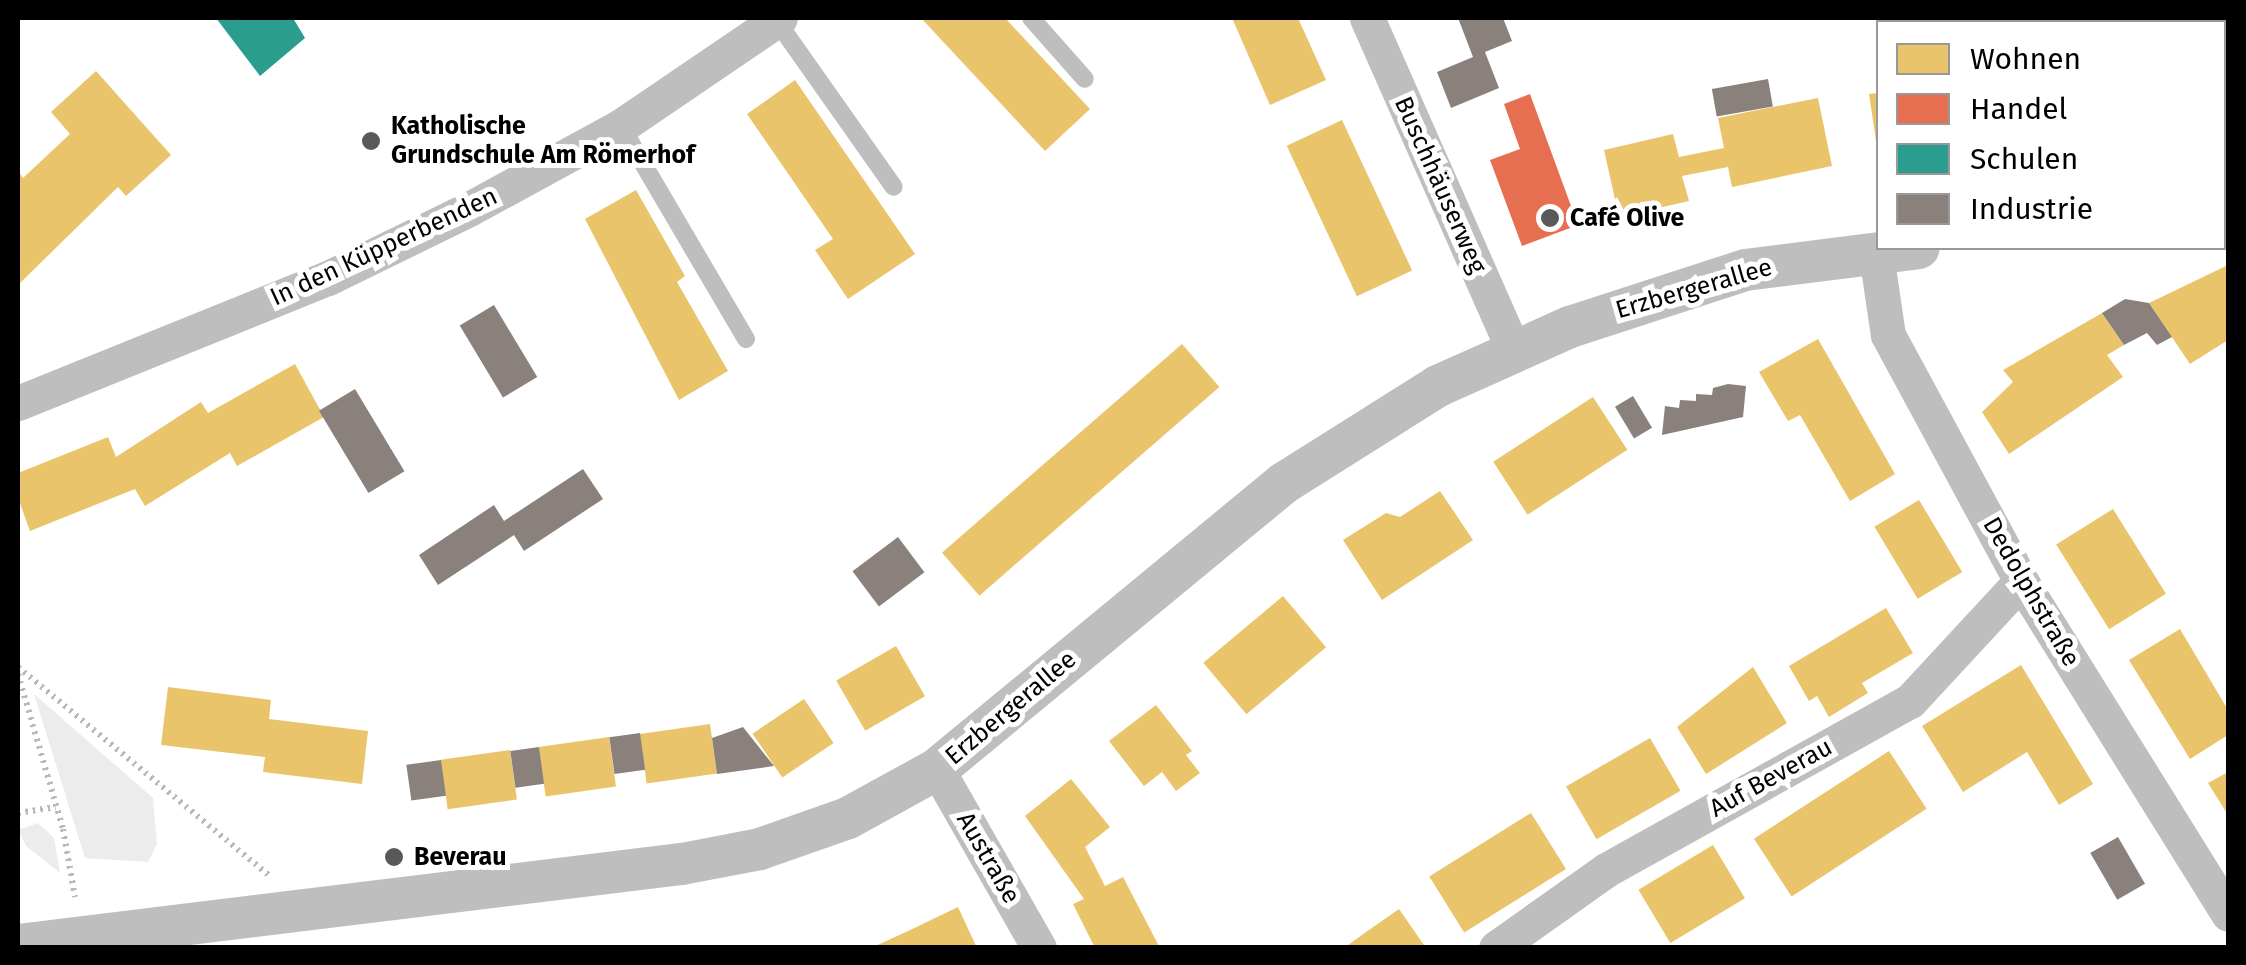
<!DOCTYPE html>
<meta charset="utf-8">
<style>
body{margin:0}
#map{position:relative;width:2246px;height:965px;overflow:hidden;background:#fff;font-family:"Fira Sans",sans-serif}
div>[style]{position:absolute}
.green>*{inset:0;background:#ececec}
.homes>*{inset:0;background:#e9c46a;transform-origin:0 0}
.shops>*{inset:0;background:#e76f51;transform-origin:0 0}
.schools>*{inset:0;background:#2a9d8f}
.industry>*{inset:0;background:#8a817c;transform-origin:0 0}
.path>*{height:6px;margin-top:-3px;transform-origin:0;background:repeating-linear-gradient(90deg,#b9b9b9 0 2.5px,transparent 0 7.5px)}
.service>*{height:18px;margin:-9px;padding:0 9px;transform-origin:9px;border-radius:9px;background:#bebebe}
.minor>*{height:35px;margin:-17.5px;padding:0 17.5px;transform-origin:17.5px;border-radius:17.5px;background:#bebebe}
.tertiary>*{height:42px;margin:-21px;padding:0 21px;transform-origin:21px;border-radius:21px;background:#bebebe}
.dots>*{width:28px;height:28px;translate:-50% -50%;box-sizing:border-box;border:5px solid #fff;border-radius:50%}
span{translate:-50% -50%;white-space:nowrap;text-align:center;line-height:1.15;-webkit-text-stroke:10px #fff;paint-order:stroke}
.poi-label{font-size:25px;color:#000;font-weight:700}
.left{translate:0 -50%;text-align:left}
.street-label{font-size:25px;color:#000}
.frame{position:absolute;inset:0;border:20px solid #000;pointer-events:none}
.legend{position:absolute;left:1876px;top:20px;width:350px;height:230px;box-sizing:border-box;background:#fff;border:2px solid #999;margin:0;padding:12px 18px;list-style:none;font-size:30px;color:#000}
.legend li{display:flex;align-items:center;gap:20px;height:50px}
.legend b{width:50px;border:2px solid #999}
</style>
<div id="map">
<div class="green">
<i style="clip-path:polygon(34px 694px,153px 798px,157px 844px,148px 862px,85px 858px)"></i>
<i style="clip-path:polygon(38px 823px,54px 838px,60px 873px,26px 846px,18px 830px)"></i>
</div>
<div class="homes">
<i style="clip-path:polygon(921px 18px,1005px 18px,1090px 109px,1045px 151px)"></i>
<i style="clip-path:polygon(1232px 18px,1298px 18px,1326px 80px,1270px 105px)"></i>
<i style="clip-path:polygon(96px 71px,171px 155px,126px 196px,118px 187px,18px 285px,18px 171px,23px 178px,70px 134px,51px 112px)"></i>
<i style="clip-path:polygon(795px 80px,915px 254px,848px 299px,815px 250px,833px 239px,747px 114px)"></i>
<i style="clip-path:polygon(1878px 93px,1878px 140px,1876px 141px,1869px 94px)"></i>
<i style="clip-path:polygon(1818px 98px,1832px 166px,1732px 187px,1728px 167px,1682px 176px,1689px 201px,1619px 217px,1604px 150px,1673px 134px,1679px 157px,1724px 148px,1718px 118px)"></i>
<i style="left:1342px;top:120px;width:166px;height:61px;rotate:65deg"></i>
<i style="clip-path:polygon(636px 190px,685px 276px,677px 282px,728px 371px,679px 400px,585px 219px)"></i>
<i style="clip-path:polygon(2228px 265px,2228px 340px,2190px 364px,2149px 303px)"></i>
<i style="clip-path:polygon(2102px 313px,2124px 345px,2107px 355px,2123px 377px,2009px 454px,1982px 412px,2013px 382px,2003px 370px)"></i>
<i style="clip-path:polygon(1818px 339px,1895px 474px,1850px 501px,1800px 415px,1788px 421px,1759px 372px)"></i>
<i style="left:1182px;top:344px;width:57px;height:318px;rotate:49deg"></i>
<i style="clip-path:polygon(295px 364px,324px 417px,237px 466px,230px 453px,145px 506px,135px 489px,30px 531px,18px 498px,18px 473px,108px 437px,116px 457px,201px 402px,208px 413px)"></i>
<i style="left:1593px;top:397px;width:63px;height:119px;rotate:57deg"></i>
<i style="clip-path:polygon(1440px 491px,1473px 540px,1382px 600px,1343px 540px,1386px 513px,1400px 517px)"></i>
<i style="left:1919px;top:500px;width:84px;height:52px;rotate:59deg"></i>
<i style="left:2113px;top:509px;width:100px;height:67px;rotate:58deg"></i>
<i style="left:1283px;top:596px;width:67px;height:104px;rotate:50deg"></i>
<i style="clip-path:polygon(1886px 608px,1913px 653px,1862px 683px,1868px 693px,1829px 717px,1817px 696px,1809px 701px,1789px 666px)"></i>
<i style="clip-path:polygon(2180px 629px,2228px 710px,2228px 735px,2190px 759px,2129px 660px)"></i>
<i style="left:896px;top:646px;width:58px;height:69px;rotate:60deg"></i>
<i style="clip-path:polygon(2021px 665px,2093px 784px,2059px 805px,2027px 752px,1963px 792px,1922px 726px)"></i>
<i style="clip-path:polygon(1753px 667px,1787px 723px,1706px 774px,1677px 727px)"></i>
<i style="clip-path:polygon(168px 687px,271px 700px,269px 719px,368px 731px,362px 784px,263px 772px,265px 757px,161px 745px)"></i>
<i style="left:804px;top:699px;width:53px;height:62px;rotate:56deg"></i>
<i style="clip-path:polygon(1156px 705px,1192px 751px,1186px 755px,1200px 773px,1176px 791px,1162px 772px,1144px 786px,1109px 741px)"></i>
<i style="left:710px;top:724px;width:50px;height:71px;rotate:82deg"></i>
<i style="left:609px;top:737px;width:50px;height:71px;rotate:82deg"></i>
<i style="left:1650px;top:738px;width:61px;height:97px;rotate:60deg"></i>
<i style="left:510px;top:750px;width:50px;height:70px;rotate:82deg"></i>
<i style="left:1889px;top:751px;width:69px;height:161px;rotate:57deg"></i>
<i style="clip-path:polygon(2228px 772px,2228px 815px,2208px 783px)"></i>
<i style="clip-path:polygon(1071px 779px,1110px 827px,1085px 847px,1105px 886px,1123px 877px,1160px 948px,1095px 948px,1073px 904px,1084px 899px,1025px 816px)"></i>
<i style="left:1531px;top:813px;width:66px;height:120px;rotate:58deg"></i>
<i style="left:1713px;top:845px;width:62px;height:87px;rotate:59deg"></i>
<i style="clip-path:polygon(958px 907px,977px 948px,871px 948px,908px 931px)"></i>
<i style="clip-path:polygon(1399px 909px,1426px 948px,1344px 948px,1366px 932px)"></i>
</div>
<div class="shops">
<i style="left:2127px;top:18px;width:84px;height:5px"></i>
<i style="clip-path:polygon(1530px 94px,1578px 225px,1522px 246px,1490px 160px,1520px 149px,1504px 104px)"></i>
</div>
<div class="schools">
<i style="clip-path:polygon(216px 18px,293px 18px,305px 38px,260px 76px)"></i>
</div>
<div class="industry">
<i style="clip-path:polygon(1458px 18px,1503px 18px,1512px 41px,1485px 52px,1499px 88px,1451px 108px,1437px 72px,1473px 57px)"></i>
<i style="left:1768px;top:79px;width:28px;height:57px;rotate:80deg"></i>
<i style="clip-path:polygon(2125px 299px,2149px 303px,2172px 337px,2157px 345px,2147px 333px,2124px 345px,2102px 313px)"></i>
<i style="left:494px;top:305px;width:84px;height:40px;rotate:59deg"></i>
<i style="clip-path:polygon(1728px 384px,1746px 386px,1743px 417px,1662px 435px,1665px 406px,1679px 408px,1680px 400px,1696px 401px,1696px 394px,1712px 395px,1713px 388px)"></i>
<i style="left:355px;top:389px;width:96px;height:42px;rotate:59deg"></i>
<i style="left:1633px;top:396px;width:37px;height:21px;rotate:59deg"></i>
<i style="clip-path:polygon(583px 469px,603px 499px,524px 551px,514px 535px,438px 585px,419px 555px,494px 505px,504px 521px)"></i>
<i style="left:898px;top:537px;width:44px;height:57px;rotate:53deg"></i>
<i style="clip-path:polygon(743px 727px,774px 766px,717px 774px,712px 738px)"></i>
<i style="left:640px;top:733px;width:37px;height:31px;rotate:82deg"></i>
<i style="left:539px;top:747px;width:37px;height:29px;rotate:82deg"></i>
<i style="left:441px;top:760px;width:36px;height:35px;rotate:82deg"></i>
<i style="left:2118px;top:837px;width:54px;height:32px;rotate:60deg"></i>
</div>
<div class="path">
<i style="left:18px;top:667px;width:327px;rotate:39.7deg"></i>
<i style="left:18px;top:674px;width:161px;rotate:73.8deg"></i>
<i style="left:63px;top:829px;width:69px;rotate:80deg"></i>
<i style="left:18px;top:813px;width:38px;rotate:-9deg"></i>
</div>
<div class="service">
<i style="left:1031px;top:18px;width:81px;rotate:48.5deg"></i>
<i style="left:776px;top:20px;width:204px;rotate:54.8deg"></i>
<i style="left:621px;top:126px;width:247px;rotate:59.6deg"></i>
</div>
<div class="minor">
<i style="left:1367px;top:18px;width:365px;rotate:66.2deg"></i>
<i style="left:2082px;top:18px;width:5px;rotate:53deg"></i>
<i style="left:1876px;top:254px;width:82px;rotate:81.6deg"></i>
<i style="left:1888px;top:335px;width:280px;rotate:61.6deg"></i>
<i style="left:2021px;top:581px;width:392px;rotate:58.1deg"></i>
<i style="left:18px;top:403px;width:334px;rotate:-22deg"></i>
<i style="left:328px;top:278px;width:157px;rotate:-26.1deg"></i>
<i style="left:469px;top:209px;width:173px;rotate:-28.6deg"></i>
<i style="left:621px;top:126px;width:192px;rotate:-34.2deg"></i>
<i style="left:937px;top:769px;width:206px;rotate:60.3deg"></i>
<i style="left:1496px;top:948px;width:135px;rotate:-35.3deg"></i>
<i style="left:1606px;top:870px;width:348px;rotate:-29.1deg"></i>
<i style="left:1910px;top:701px;width:163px;rotate:-47.2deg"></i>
</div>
<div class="tertiary">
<i style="left:2224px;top:156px;width:5px;rotate:-37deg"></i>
<i style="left:18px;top:945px;width:669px;rotate:-6.96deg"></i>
<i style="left:682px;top:864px;width:79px;rotate:-10.9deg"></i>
<i style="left:760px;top:849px;width:93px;rotate:-19.4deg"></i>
<i style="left:848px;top:818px;width:102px;rotate:-28.8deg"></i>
<i style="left:937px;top:769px;width:450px;rotate:-39.5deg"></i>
<i style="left:1284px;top:483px;width:182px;rotate:-32.2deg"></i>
<i style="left:1438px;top:386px;width:145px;rotate:-24.1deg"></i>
<i style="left:1570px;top:327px;width:184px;rotate:-18deg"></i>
<i style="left:1745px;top:270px;width:175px;rotate:-7.2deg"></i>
</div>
<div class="dots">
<i style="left:371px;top:141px;background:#595959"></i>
<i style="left:1550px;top:218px;background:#595959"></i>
<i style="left:394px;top:857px;background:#595959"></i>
</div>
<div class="poi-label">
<span class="left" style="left:391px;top:141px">Katholische<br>Grundschule Am Römerhof</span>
<span class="left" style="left:1570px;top:218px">Café Olive</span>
<span class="left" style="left:414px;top:857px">Beverau</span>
</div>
<div class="street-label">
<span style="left:1440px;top:185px;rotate:66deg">Buschhäuserweg</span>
<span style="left:384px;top:247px;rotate:-25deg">In den Küpperbenden</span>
<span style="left:1694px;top:289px;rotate:-16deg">Erzbergerallee</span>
<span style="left:2031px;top:592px;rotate:60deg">Dedolphstraße</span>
<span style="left:1011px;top:708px;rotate:-40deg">Erzbergerallee</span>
<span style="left:1771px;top:778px;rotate:-29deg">Auf Beverau</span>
<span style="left:988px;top:858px;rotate:60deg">Austraße</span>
</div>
<div class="frame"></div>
<ul class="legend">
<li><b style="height:28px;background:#e9c46a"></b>Wohnen</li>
<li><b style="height:28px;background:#e76f51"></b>Handel</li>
<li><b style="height:28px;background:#2a9d8f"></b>Schulen</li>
<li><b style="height:28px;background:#8a817c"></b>Industrie</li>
</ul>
</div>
